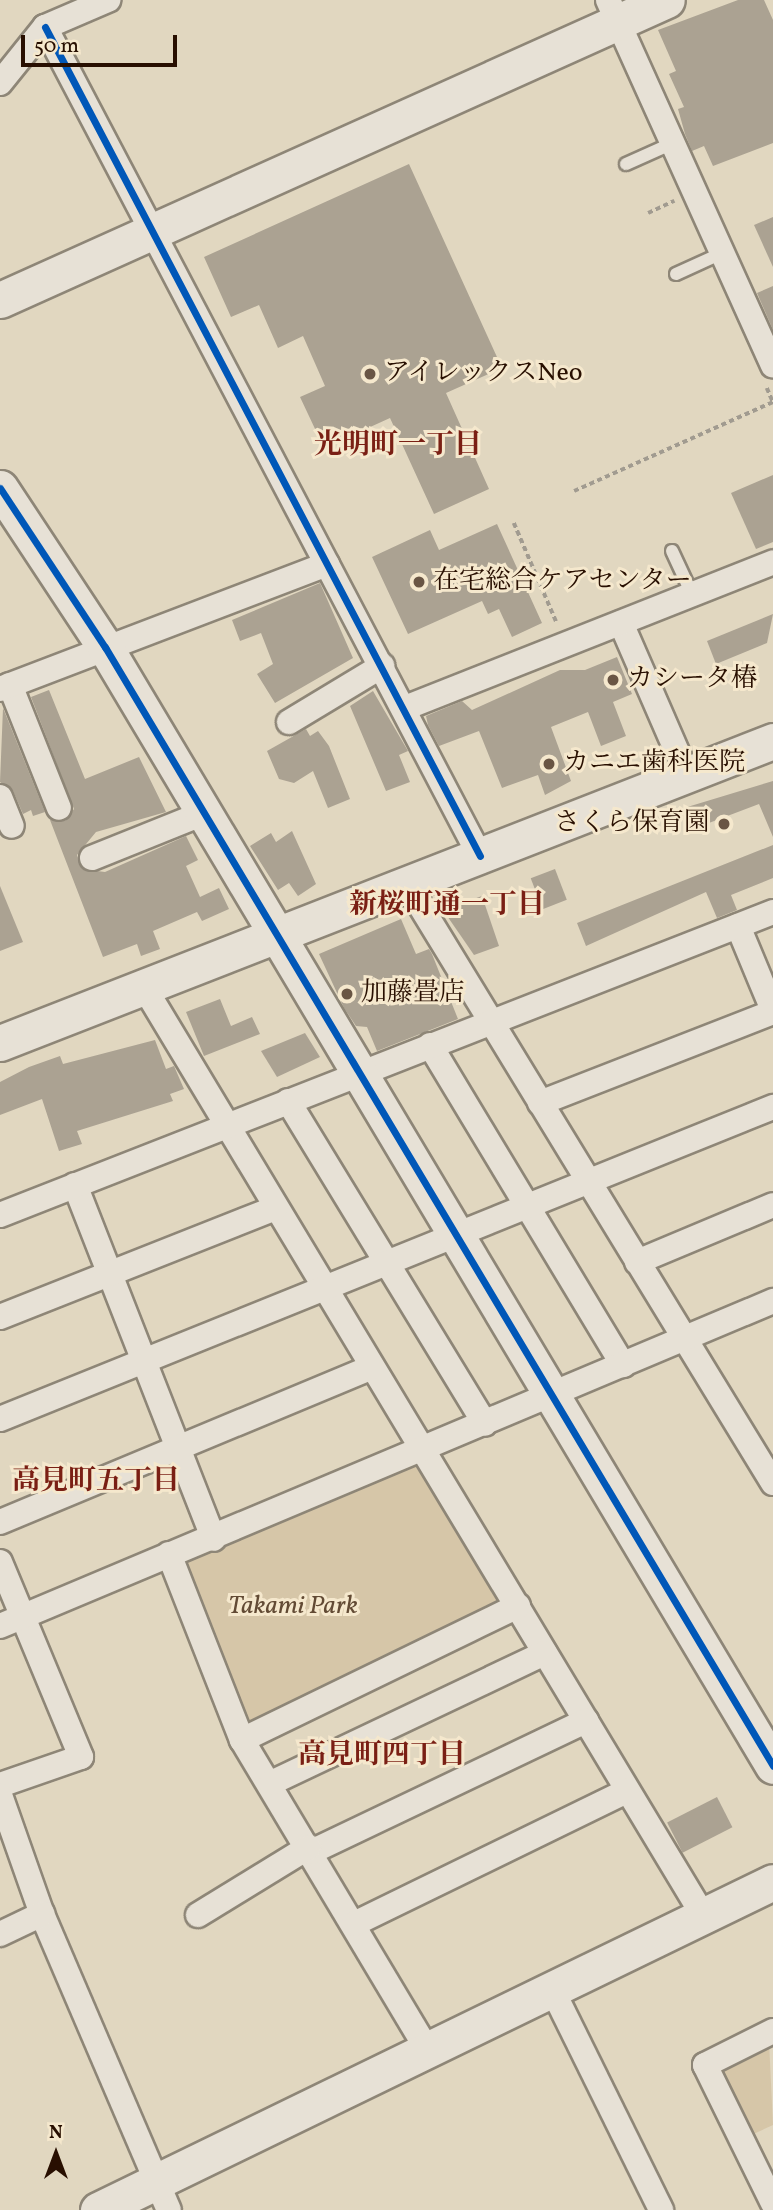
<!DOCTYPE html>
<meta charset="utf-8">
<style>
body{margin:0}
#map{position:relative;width:773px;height:2210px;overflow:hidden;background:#e1d7c0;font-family:Vollkorn,"Noto Serif JP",serif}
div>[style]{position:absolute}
.green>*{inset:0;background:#d6c6a8}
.building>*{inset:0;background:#aba292;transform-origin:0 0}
.path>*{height:3.5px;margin-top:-1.75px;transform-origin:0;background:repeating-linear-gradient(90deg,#a19b90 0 5px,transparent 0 8.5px)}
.roads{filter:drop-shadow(2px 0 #8e8677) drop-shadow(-2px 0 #8e8677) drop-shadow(0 2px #8e8677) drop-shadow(0 -2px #8e8677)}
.lane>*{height:12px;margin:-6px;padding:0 6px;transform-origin:6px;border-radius:6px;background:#e7e1d6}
.street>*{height:24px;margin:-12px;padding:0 12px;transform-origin:12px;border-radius:12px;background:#e7e1d6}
.secondary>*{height:35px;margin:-17.5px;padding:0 17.5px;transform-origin:17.5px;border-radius:17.5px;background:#e7e1d6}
.cycleway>*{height:7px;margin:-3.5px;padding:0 3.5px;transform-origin:3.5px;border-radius:3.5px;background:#0057b8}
.dots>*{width:19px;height:19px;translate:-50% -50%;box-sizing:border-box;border:4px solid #f5e8cd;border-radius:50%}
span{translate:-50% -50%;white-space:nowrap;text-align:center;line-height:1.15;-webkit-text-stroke:6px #f5e8cd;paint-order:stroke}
.poi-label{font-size:26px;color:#280f01}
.left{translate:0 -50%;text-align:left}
.right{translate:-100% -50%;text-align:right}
.park-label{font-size:26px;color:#624a34;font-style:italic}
.neighbourhood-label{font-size:28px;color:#7a1f14;font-weight:700}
.north{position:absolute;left:21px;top:2119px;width:70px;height:70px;-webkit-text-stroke:5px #f5e8cd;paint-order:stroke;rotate:0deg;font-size:19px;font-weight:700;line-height:28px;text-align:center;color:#280f01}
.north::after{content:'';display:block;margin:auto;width:24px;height:32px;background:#280f01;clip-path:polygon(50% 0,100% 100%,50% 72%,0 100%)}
.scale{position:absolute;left:21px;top:35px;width:156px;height:32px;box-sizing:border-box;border:4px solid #280f01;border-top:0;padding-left:9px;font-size:21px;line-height:24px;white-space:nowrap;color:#280f01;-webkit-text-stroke:5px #f5e8cd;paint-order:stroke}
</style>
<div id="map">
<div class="green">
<i style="clip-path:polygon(414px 1464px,503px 1596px,500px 1605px,253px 1722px,246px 1719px,184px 1559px)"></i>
<i style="clip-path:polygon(769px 2041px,773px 2125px,749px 2136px,715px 2068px)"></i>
</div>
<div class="building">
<i style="clip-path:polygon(738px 0,764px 0,773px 20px,773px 143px,713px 166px,704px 146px,692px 151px,685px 134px,678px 109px,684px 107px,669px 74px,676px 71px,658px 30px)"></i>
<i style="clip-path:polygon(409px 164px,502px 368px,446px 393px,489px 489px,434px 514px,390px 418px,324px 448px,300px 397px,325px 386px,303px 336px,278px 348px,259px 305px,231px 317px,204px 257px)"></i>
<i style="clip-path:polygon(773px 217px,773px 267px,754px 225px)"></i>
<i style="clip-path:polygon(773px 286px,773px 330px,757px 293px)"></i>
<i style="clip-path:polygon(773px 475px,773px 542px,756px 549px,731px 493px)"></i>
<i style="clip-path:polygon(497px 524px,542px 623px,512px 637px,499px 609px,488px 614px,482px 601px,408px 634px,372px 557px,430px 530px,439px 550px)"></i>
<i style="clip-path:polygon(320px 583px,353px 658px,275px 703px,257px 674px,273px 664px,261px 633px,240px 641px,232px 620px)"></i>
<i style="clip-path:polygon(773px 614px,767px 643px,716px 664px,707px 641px)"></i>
<i style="clip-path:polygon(617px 657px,632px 694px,613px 702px,626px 736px,601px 746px,588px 712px,551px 727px,571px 781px,545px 795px,538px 775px,502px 788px,479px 731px,439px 746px,428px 725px,426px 716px,462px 701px,472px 710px,560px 670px,585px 670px)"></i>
<i style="clip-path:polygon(49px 690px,85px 779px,139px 757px,166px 812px,96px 832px,77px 855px,82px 869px,105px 872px,186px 836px,198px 860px,186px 866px,200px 897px,219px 888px,229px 909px,202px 921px,197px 912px,153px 931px,160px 949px,141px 956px,137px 944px,103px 957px,50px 820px,65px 821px,74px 809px,31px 697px)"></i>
<i style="clip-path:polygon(373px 691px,408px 751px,399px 755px,410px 782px,386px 791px,350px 706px)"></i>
<i style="clip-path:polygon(3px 708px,45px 812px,33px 816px,31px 810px,23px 814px,13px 791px,0 782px)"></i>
<i style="clip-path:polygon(306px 729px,310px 736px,318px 731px,329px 746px,350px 799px,328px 808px,313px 771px,294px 783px,279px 779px,267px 751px)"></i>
<i style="clip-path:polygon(773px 781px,773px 837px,759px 804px,693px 829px,684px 808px)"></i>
<i style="clip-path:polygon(292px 831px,316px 884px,298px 896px,289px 883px,278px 890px,250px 846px,271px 833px,276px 842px)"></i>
<i style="clip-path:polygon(773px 845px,773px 878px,731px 895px,737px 910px,717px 918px,706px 892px,586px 946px,577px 923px)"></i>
<i style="left:555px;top:869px;width:33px;height:26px;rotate:69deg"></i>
<i style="clip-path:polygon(0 886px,23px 942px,0 951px)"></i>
<i style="clip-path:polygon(482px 896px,499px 946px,474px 955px,443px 910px)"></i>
<i style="clip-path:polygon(401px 919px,416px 954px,429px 949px,432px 954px,458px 1019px,377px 1051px,367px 1027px,356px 1026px,344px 1008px,319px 954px)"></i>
<i style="clip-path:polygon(220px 999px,231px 1026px,252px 1017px,260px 1034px,204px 1056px,186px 1012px)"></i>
<i style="clip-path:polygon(305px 1033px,320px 1057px,277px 1077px,261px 1051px)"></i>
<i style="clip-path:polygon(155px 1040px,166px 1069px,174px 1066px,184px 1089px,170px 1094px,173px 1101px,77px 1131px,82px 1144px,59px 1151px,42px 1099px,0 1115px,0 1082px,29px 1067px,60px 1056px,63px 1064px)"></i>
<i style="left:717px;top:1797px;width:34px;height:56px;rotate:63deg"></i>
</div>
<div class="path">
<i style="left:648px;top:213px;width:29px;rotate:-25deg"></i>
<i style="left:767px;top:388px;width:15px;rotate:67deg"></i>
<i style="left:574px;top:491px;width:218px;rotate:-24.1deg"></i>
<i style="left:514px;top:523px;width:107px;rotate:66.8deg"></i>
</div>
<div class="roads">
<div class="lane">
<i style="left:626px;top:164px;width:51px;rotate:-24.1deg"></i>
<i style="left:676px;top:274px;width:51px;rotate:-24.5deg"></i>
<i style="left:672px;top:551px;width:47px;rotate:65.1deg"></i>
</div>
<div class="street">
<i style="left:608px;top:0;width:401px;rotate:65.7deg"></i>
<i style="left:45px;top:27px;width:936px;rotate:62.31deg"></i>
<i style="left:0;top:83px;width:72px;rotate:-51.2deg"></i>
<i style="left:45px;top:27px;width:69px;rotate:-23.2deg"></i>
<i style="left:621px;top:623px;width:166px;rotate:66.5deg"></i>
<i style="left:10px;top:685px;width:132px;rotate:68.3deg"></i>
<i style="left:0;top:689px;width:350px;rotate:-20.9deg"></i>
<i style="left:405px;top:708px;width:396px;rotate:-21.6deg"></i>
<i style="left:289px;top:722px;width:109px;rotate:-31.1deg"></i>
<i style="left:0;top:797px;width:31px;rotate:68deg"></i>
<i style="left:92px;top:858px;width:121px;rotate:-21.9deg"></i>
<i style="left:407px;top:884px;width:702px;rotate:58.57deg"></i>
<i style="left:738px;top:926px;width:91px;rotate:67.4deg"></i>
<i style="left:144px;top:987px;width:1083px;rotate:58.94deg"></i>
<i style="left:430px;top:1045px;width:374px;rotate:58.9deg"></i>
<i style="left:288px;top:1101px;width:378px;rotate:58.6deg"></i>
<i style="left:540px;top:1103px;width:250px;rotate:-21.3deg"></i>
<i style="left:75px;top:1185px;width:380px;rotate:68.6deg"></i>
<i style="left:0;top:1215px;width:830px;rotate:-21.4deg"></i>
<i style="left:637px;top:1262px;width:147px;rotate:-22.7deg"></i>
<i style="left:0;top:1317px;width:296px;rotate:-21.6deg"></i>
<i style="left:0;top:1419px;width:834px;rotate:-21.98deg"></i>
<i style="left:0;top:1522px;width:403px;rotate:-22.6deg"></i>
<i style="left:169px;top:1554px;width:200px;rotate:68.6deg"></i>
<i style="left:242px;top:1740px;width:358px;rotate:59.1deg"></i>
<i style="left:0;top:1562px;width:211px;rotate:67.4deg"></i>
<i style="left:81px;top:1757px;width:86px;rotate:160.9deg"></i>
<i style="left:0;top:1626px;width:839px;rotate:-22.8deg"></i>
<i style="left:242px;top:1740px;width:307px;rotate:-25.9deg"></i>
<i style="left:271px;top:1783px;width:303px;rotate:-25.4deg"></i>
<i style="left:0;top:1795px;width:126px;rotate:70.6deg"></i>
<i style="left:42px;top:1914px;width:322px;rotate:66.8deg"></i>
<i style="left:311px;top:1852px;width:305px;rotate:-25.5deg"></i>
<i style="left:198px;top:1915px;width:130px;rotate:-31.5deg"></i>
<i style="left:354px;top:1924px;width:304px;rotate:-26deg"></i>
<i style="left:0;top:1934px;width:47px;rotate:-25.5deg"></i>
<i style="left:551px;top:1987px;width:249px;rotate:63.7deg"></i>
<i style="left:773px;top:2031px;width:76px;rotate:153.4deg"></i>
<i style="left:705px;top:2065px;width:154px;rotate:63.8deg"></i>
</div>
<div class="secondary">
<i style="left:0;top:300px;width:731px;rotate:-24.22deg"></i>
<i style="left:0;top:488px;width:191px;rotate:56.6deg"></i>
<i style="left:105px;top:647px;width:1303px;rotate:59.16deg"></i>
<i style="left:0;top:1043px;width:830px;rotate:-21.34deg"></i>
<i style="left:98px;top:2210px;width:750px;rotate:-25.92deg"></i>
</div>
</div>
<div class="cycleway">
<i style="left:45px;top:27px;width:936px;rotate:62.31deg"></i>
<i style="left:0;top:488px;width:191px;rotate:56.6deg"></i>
<i style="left:105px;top:647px;width:1303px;rotate:59.16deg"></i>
</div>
<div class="dots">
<i style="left:370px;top:374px;background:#695544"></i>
<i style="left:419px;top:582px;background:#695544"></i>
<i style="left:613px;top:680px;background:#695544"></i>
<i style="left:549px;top:764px;background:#695544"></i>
<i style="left:724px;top:824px;background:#695544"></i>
<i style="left:347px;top:994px;background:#695544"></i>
</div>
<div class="poi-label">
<span class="left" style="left:384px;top:374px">アイレックスNeo</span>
<span class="left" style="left:433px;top:582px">在宅総合ケアセンター</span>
<span class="left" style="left:627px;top:680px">カシータ椿</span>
<span class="left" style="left:563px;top:764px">カニエ歯科医院</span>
<span class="right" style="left:710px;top:824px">さくら保育園</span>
<span class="left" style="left:361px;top:994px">加藤畳店</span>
</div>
<div class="park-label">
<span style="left:293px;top:1607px">Takami Park</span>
</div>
<div class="neighbourhood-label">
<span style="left:398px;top:446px">光明町一丁目</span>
<span style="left:447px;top:906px">新桜町通一丁目</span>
<span style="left:96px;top:1482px">高見町五丁目</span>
<span style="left:382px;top:1756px">高見町四丁目</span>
</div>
<div class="north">N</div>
<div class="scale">50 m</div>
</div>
